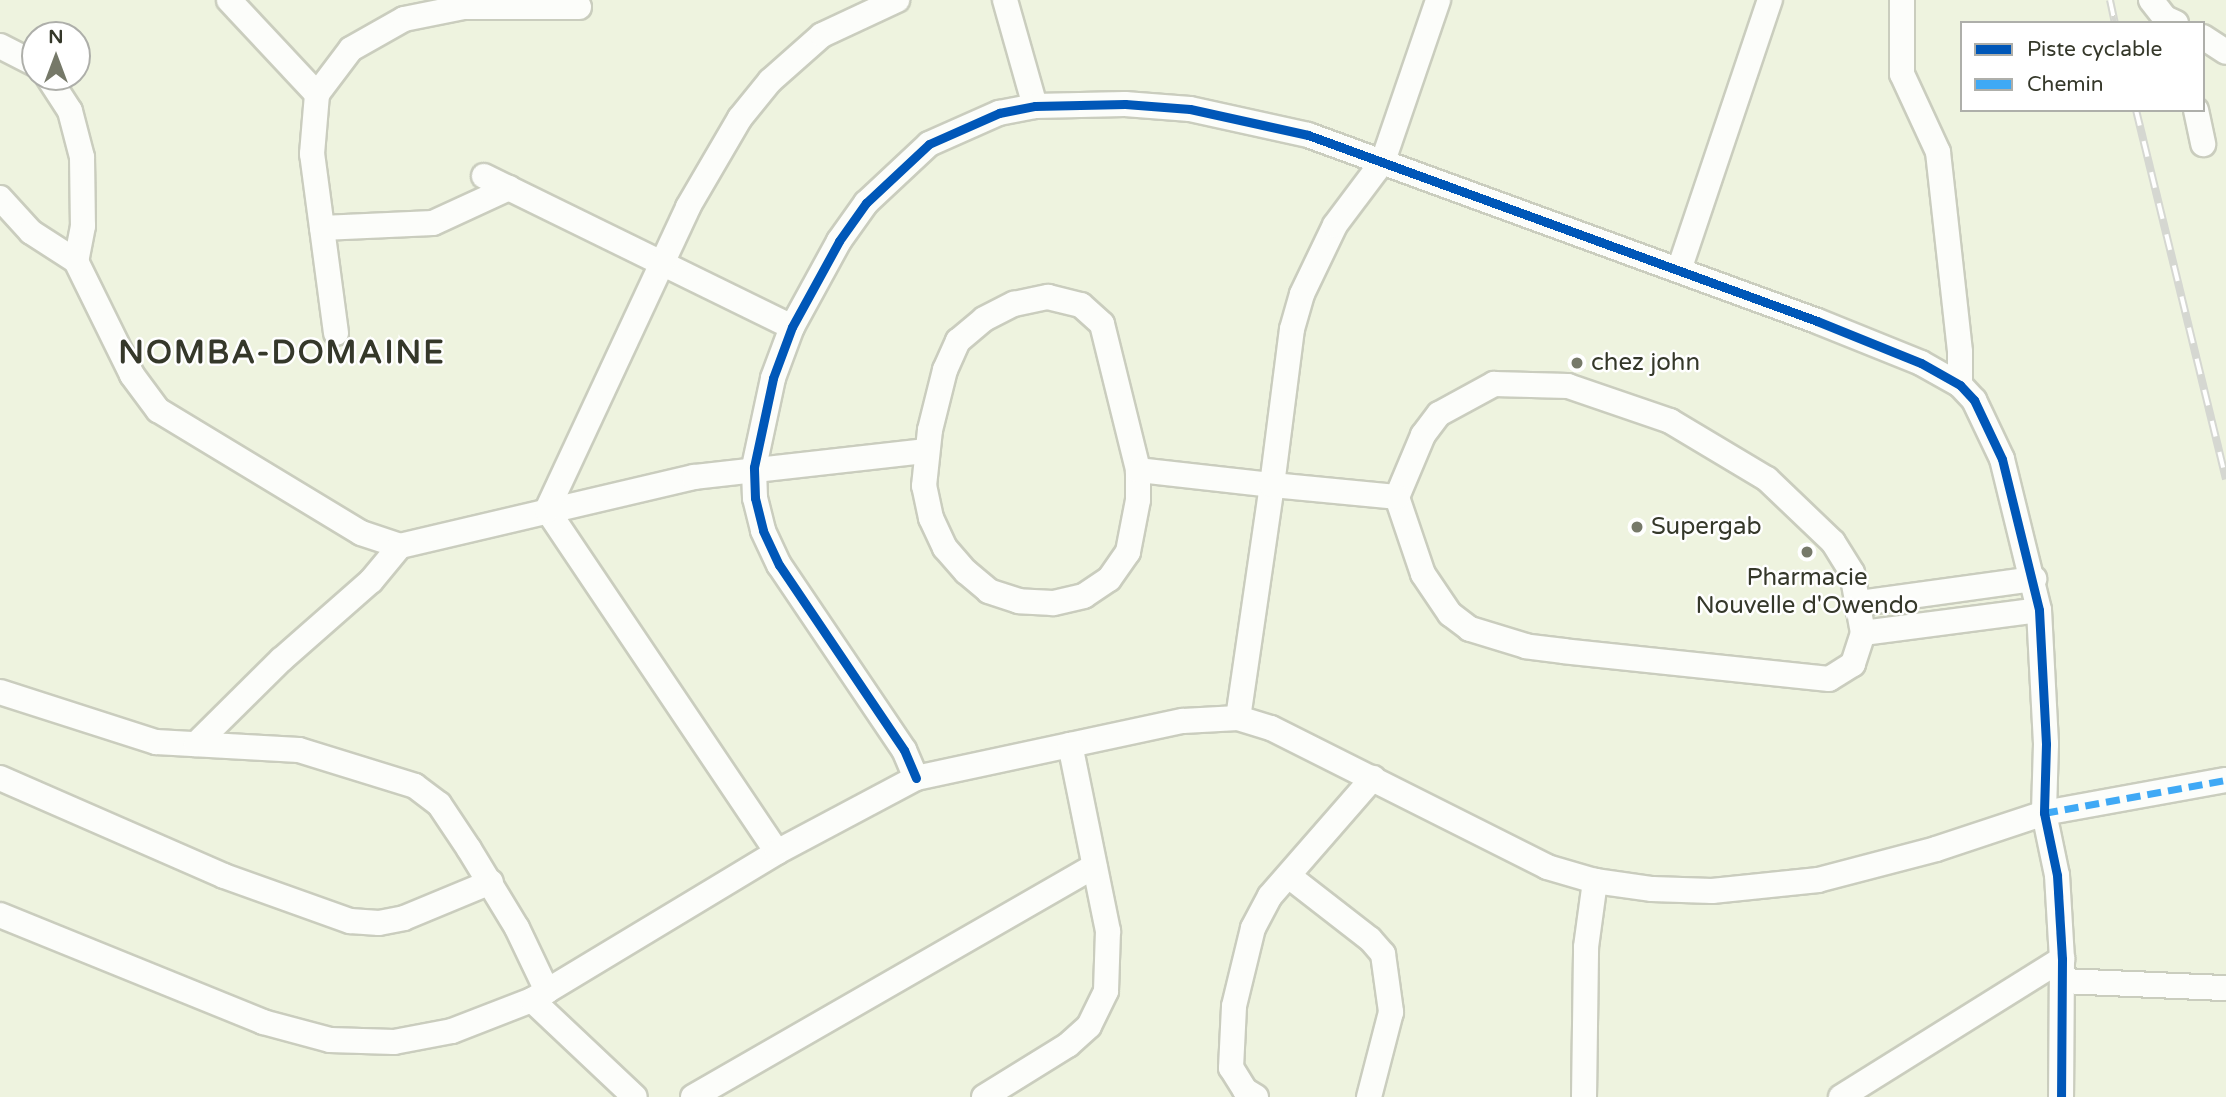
<!DOCTYPE html>
<style>
body{margin:0}
#map{position:relative;width:2226px;height:1097px;overflow:hidden;background:#eef3df;font-family:"Varela Round",sans-serif}
div>[style]{position:absolute}
.roads{filter:drop-shadow(2px 0 #cacdbe) drop-shadow(-2px 0 #cacdbe) drop-shadow(0 2px #cacdbe) drop-shadow(0 -2px #cacdbe)}
.minor>*{height:24px;margin:-12px;padding:0 12px;transform-origin:12px;border-radius:12px;background:#fcfdfa}
.rail>*{height:8px;margin-top:-4px;transform-origin:0;background:repeating-linear-gradient(90deg,#fff 0 16px,#d5d7d1 0 32px);box-sizing:border-box;border-block:2px solid #d5d7d1}
.quiet>*{height:7px;margin-top:-3.5px;transform-origin:0;background:repeating-linear-gradient(90deg,#3fa9f5 0 14px,transparent 0 21px)}
.cycleway>*{height:9px;margin:-4.5px;padding:0 4.5px;transform-origin:4.5px;border-radius:4.5px;background:#0057b8}
.dots>*{width:19px;height:19px;translate:-50% -50%;box-sizing:border-box;border:4px solid #fff;border-radius:50%}
span{translate:-50% -50%;white-space:nowrap;text-align:center;line-height:1.15;-webkit-text-stroke:5px #fff;paint-order:stroke}
.poi-label{font-size:24px;color:#35382a}
.left{translate:0 -50%;text-align:left}
.district-label{font-size:32px;color:#35382a;font-weight:700;letter-spacing:2px}
.legend{position:absolute;left:1960px;top:21px;width:245px;height:91px;box-sizing:border-box;background:#fff;border:2px solid #aeafaa;margin:0;padding:9px 12px;list-style:none;font-size:21px;color:#35382a}
.legend li{display:flex;align-items:center;gap:14px;height:35px}
.legend b{width:35px;border:2px solid #aeafaa}
.north{position:absolute;left:21px;top:21px;width:70px;height:70px;box-sizing:border-box;background:#fff;border:2px solid #aeafaa;border-radius:50%;rotate:0deg;font-size:19px;font-weight:700;line-height:28px;text-align:center;color:#35382a}
.north::after{content:'';display:block;margin:auto;width:24px;height:32px;background:#767969;clip-path:polygon(50% 0,100% 100%,50% 72%,0 100%)}
</style>
<div id="map">
<div class="roads">
<div class="minor">
<i style="left:229px;top:0;width:129px;rotate:46.9deg"></i>
<i style="left:1005px;top:0;width:110px;rotate:74.2deg"></i>
<i style="left:1902px;top:0;width:74px;rotate:90deg"></i>
<i style="left:1902px;top:74px;width:86px;rotate:65.2deg"></i>
<i style="left:1938px;top:152px;width:201px;rotate:83.7deg"></i>
<i style="left:1960px;top:352px;width:33px;rotate:90deg"></i>
<i style="left:2151px;top:0;width:23px;rotate:52deg"></i>
<i style="left:2165px;top:18px;width:12px;rotate:24deg"></i>
<i style="left:2203px;top:37px;width:27px;rotate:33deg"></i>
<i style="left:0;top:46px;width:39px;rotate:27deg"></i>
<i style="left:48px;top:77px;width:40px;rotate:57.1deg"></i>
<i style="left:70px;top:111px;width:48px;rotate:75.4deg"></i>
<i style="left:82px;top:157px;width:69px;rotate:89.2deg"></i>
<i style="left:83px;top:226px;width:36px;rotate:101deg"></i>
<i style="left:76px;top:261px;width:127px;rotate:63.8deg"></i>
<i style="left:132px;top:375px;width:44px;rotate:53.4deg"></i>
<i style="left:158px;top:410px;width:237px;rotate:31.2deg"></i>
<i style="left:361px;top:533px;width:41px;rotate:18.4deg"></i>
<i style="left:400px;top:546px;width:302px;rotate:-13.2deg"></i>
<i style="left:694px;top:477px;width:233px;rotate:-6.4deg"></i>
<i style="left:2196px;top:110px;width:35px;rotate:78deg"></i>
<i style="left:484px;top:176px;width:343px;rotate:26.1deg"></i>
<i style="left:0;top:198px;width:46px;rotate:47.6deg"></i>
<i style="left:31px;top:232px;width:54px;rotate:32.8deg"></i>
<i style="left:322px;top:228px;width:111px;rotate:-2.6deg"></i>
<i style="left:433px;top:223px;width:84px;rotate:-24.7deg"></i>
<i style="left:1680px;top:267px;width:282px;rotate:-71.4deg"></i>
<i style="left:1048px;top:297px;width:34px;rotate:14deg"></i>
<i style="left:1081px;top:305px;width:28px;rotate:42deg"></i>
<i style="left:1102px;top:324px;width:150px;rotate:76.1deg"></i>
<i style="left:1138px;top:470px;width:30px;rotate:90deg"></i>
<i style="left:1138px;top:500px;width:53px;rotate:100.9deg"></i>
<i style="left:1128px;top:552px;width:33px;rotate:125deg"></i>
<i style="left:1109px;top:579px;width:30px;rotate:146deg"></i>
<i style="left:1084px;top:596px;width:32px;rotate:167deg"></i>
<i style="left:1053px;top:603px;width:34px;rotate:-177deg"></i>
<i style="left:1019px;top:601px;width:32px;rotate:-162deg"></i>
<i style="left:989px;top:591px;width:30px;rotate:-140deg"></i>
<i style="left:966px;top:572px;width:32px;rotate:-131deg"></i>
<i style="left:945px;top:548px;width:33px;rotate:-115deg"></i>
<i style="left:931px;top:518px;width:33px;rotate:-102deg"></i>
<i style="left:924px;top:486px;width:56px;rotate:-83.9deg"></i>
<i style="left:930px;top:430px;width:62px;rotate:-76deg"></i>
<i style="left:945px;top:370px;width:32px;rotate:-66deg"></i>
<i style="left:958px;top:341px;width:34px;rotate:-40deg"></i>
<i style="left:984px;top:319px;width:34px;rotate:-27deg"></i>
<i style="left:1014px;top:304px;width:35px;rotate:-12deg"></i>
<i style="left:336px;top:333px;width:181px;rotate:-97.6deg"></i>
<i style="left:312px;top:154px;width:60px;rotate:-85.2deg"></i>
<i style="left:317px;top:94px;width:56px;rotate:-52.9deg"></i>
<i style="left:351px;top:49px;width:61px;rotate:-29.5deg"></i>
<i style="left:404px;top:19px;width:61px;rotate:-11.3deg"></i>
<i style="left:464px;top:7px;width:115px"></i>
<i style="left:1494px;top:384px;width:74px;rotate:1.5deg"></i>
<i style="left:1568px;top:386px;width:108px;rotate:18.9deg"></i>
<i style="left:1670px;top:421px;width:113px;rotate:30.9deg"></i>
<i style="left:1767px;top:479px;width:91px;rotate:43.7deg"></i>
<i style="left:1833px;top:542px;width:36px;rotate:58deg"></i>
<i style="left:1852px;top:573px;width:61px;rotate:79.6deg"></i>
<i style="left:1863px;top:633px;width:33px;rotate:108deg"></i>
<i style="left:1853px;top:664px;width:28px;rotate:148deg"></i>
<i style="left:1829px;top:679px;width:266px;rotate:-174deg"></i>
<i style="left:1564px;top:651px;width:38px;rotate:-173deg"></i>
<i style="left:1526px;top:646px;width:59px;rotate:-163.1deg"></i>
<i style="left:1470px;top:629px;width:25px;rotate:-143deg"></i>
<i style="left:1450px;top:614px;width:48px;rotate:-124deg"></i>
<i style="left:1423px;top:574px;width:81px;rotate:-108.7deg"></i>
<i style="left:1397px;top:497px;width:67px;rotate:-67.2deg"></i>
<i style="left:1423px;top:435px;width:26px;rotate:-53deg"></i>
<i style="left:1439px;top:414px;width:63px;rotate:-28.6deg"></i>
<i style="left:1138px;top:470px;width:135px;rotate:6.4deg"></i>
<i style="left:1272px;top:485px;width:235px;rotate:98.3deg"></i>
<i style="left:1397px;top:497px;width:126px;rotate:-174.5deg"></i>
<i style="left:1272px;top:485px;width:157px;rotate:-82.7deg"></i>
<i style="left:1292px;top:329px;width:36px;rotate:-74deg"></i>
<i style="left:1302px;top:294px;width:76px;rotate:-64.4deg"></i>
<i style="left:1335px;top:225px;width:80px;rotate:-53.1deg"></i>
<i style="left:1383px;top:161px;width:170px;rotate:-71.1deg"></i>
<i style="left:1860px;top:603px;width:176px;rotate:-7.9deg"></i>
<i style="left:1863px;top:633px;width:177px;rotate:-7.4deg"></i>
<i style="left:0;top:692px;width:164px;rotate:17.8deg"></i>
<i style="left:156px;top:742px;width:143px;rotate:3.2deg"></i>
<i style="left:299px;top:750px;width:121px;rotate:17.2deg"></i>
<i style="left:415px;top:786px;width:30px;rotate:37deg"></i>
<i style="left:439px;top:804px;width:54px;rotate:56.3deg"></i>
<i style="left:469px;top:849px;width:92px;rotate:58.7deg"></i>
<i style="left:517px;top:928px;width:70px;rotate:64.5deg"></i>
<i style="left:196px;top:744px;width:120px;rotate:-44.7deg"></i>
<i style="left:281px;top:660px;width:120px;rotate:-41.3deg"></i>
<i style="left:371px;top:581px;width:45px;rotate:-50.4deg"></i>
<i style="left:0;top:778px;width:244px;rotate:23.6deg"></i>
<i style="left:224px;top:876px;width:134px;rotate:19.7deg"></i>
<i style="left:350px;top:921px;width:29px;rotate:4deg"></i>
<i style="left:379px;top:923px;width:25px;rotate:-11deg"></i>
<i style="left:404px;top:918px;width:94px;rotate:-22.5deg"></i>
<i style="left:916px;top:778px;width:30px;rotate:-113deg"></i>
<i style="left:904px;top:750px;width:223px;rotate:-124deg"></i>
<i style="left:779px;top:565px;width:38px;rotate:-115deg"></i>
<i style="left:763px;top:530px;width:33px;rotate:-104deg"></i>
<i style="left:755px;top:498px;width:31px;rotate:-92deg"></i>
<i style="left:754px;top:467px;width:91px;rotate:-77.9deg"></i>
<i style="left:773px;top:378px;width:54px;rotate:-69.6deg"></i>
<i style="left:792px;top:327px;width:98px;rotate:-61.3deg"></i>
<i style="left:839px;top:241px;width:47px;rotate:-54.6deg"></i>
<i style="left:866px;top:203px;width:86px;rotate:-43.1deg"></i>
<i style="left:929px;top:144px;width:77px;rotate:-23.9deg"></i>
<i style="left:999px;top:113px;width:37px;rotate:-11deg"></i>
<i style="left:1035px;top:106px;width:90px;rotate:-1.3deg"></i>
<i style="left:1125px;top:104px;width:65px;rotate:4.4deg"></i>
<i style="left:1190px;top:109px;width:121px;rotate:12.4deg"></i>
<i style="left:1308px;top:135px;width:542px;rotate:20.07deg"></i>
<i style="left:1817px;top:321px;width:112px;rotate:22deg"></i>
<i style="left:1921px;top:363px;width:45px;rotate:29.4deg"></i>
<i style="left:1960px;top:385px;width:21px;rotate:47deg"></i>
<i style="left:1974px;top:400px;width:65px;rotate:64.6deg"></i>
<i style="left:2002px;top:459px;width:155px;rotate:76.2deg"></i>
<i style="left:2039px;top:610px;width:134px;rotate:87deg"></i>
<i style="left:2046px;top:744px;width:69px;rotate:91.7deg"></i>
<i style="left:2044px;top:813px;width:63px;rotate:78.2deg"></i>
<i style="left:2057px;top:875px;width:84px;rotate:86.6deg"></i>
<i style="left:2062px;top:959px;width:138px;rotate:90.4deg"></i>
<i style="left:777px;top:852px;width:412px;rotate:-123.9deg"></i>
<i style="left:547px;top:510px;width:334px;rotate:-65deg"></i>
<i style="left:688px;top:207px;width:103px;rotate:-59.7deg"></i>
<i style="left:740px;top:118px;width:48px;rotate:-51deg"></i>
<i style="left:770px;top:81px;width:69px;rotate:-41.5deg"></i>
<i style="left:822px;top:35px;width:83px;rotate:-25deg"></i>
<i style="left:1290px;top:877px;width:101px;rotate:37.8deg"></i>
<i style="left:1370px;top:939px;width:20px;rotate:49deg"></i>
<i style="left:1383px;top:954px;width:59px;rotate:82.1deg"></i>
<i style="left:1391px;top:1012px;width:88px;rotate:104.5deg"></i>
<i style="left:0;top:915px;width:284px;rotate:22.1deg"></i>
<i style="left:263px;top:1022px;width:69px;rotate:15deg"></i>
<i style="left:330px;top:1040px;width:64px;rotate:1.8deg"></i>
<i style="left:394px;top:1042px;width:59px;rotate:-10.7deg"></i>
<i style="left:452px;top:1031px;width:86px;rotate:-21.2deg"></i>
<i style="left:532px;top:1000px;width:286px;rotate:-31.1deg"></i>
<i style="left:777px;top:852px;width:157px;rotate:-28deg"></i>
<i style="left:916px;top:778px;width:273px;rotate:-12.1deg"></i>
<i style="left:1183px;top:721px;width:55px;rotate:-3.1deg"></i>
<i style="left:1238px;top:718px;width:34px;rotate:17deg"></i>
<i style="left:1271px;top:728px;width:309px;rotate:26.7deg"></i>
<i style="left:1547px;top:867px;width:50px;rotate:16.3deg"></i>
<i style="left:1595px;top:881px;width:58px;rotate:8deg"></i>
<i style="left:1652px;top:889px;width:60px;rotate:1.9deg"></i>
<i style="left:1712px;top:891px;width:107px;rotate:-5.9deg"></i>
<i style="left:1818px;top:880px;width:122px;rotate:-14.7deg"></i>
<i style="left:1936px;top:849px;width:114px;rotate:-18.4deg"></i>
<i style="left:2044px;top:813px;width:185px;rotate:-10.3deg"></i>
<i style="left:2063px;top:981px;width:163px;rotate:2.5deg"></i>
<i style="left:532px;top:1000px;width:141px;rotate:43.3deg"></i>
<i style="left:693px;top:1097px;width:463px;rotate:-29.9deg"></i>
<i style="left:984px;top:1097px;width:99px;rotate:-31.8deg"></i>
<i style="left:1068px;top:1045px;width:28px;rotate:-42deg"></i>
<i style="left:1089px;top:1026px;width:39px;rotate:-64deg"></i>
<i style="left:1106px;top:991px;width:60px;rotate:-88.1deg"></i>
<i style="left:1108px;top:931px;width:190px;rotate:-101.5deg"></i>
<i style="left:1256px;top:1097px;width:13px;rotate:-148deg"></i>
<i style="left:1245px;top:1090px;width:26px;rotate:-122deg"></i>
<i style="left:1231px;top:1068px;width:62px;rotate:-87.2deg"></i>
<i style="left:1234px;top:1006px;width:80px;rotate:-76.3deg"></i>
<i style="left:1253px;top:928px;width:36px;rotate:-62deg"></i>
<i style="left:1270px;top:896px;width:157px;rotate:-48.9deg"></i>
<i style="left:1584px;top:1097px;width:150px;rotate:-89.2deg"></i>
<i style="left:1586px;top:947px;width:67px;rotate:-82.2deg"></i>
<i style="left:1841px;top:1097px;width:261px;rotate:-32deg"></i>
</div>
</div>
<div class="rail">
<i style="left:2110px;top:0;width:24px;rotate:78deg"></i>
<i style="left:2136px;top:110px;width:380px;rotate:76.3deg"></i>
</div>
<div class="quiet">
<i style="left:2044px;top:813px;width:185px;rotate:-10.3deg"></i>
</div>
<div class="cycleway">
<i style="left:916px;top:778px;width:30px;rotate:-113deg"></i>
<i style="left:904px;top:750px;width:223px;rotate:-124deg"></i>
<i style="left:779px;top:565px;width:38px;rotate:-115deg"></i>
<i style="left:763px;top:530px;width:33px;rotate:-104deg"></i>
<i style="left:755px;top:498px;width:31px;rotate:-92deg"></i>
<i style="left:754px;top:467px;width:91px;rotate:-77.9deg"></i>
<i style="left:773px;top:378px;width:54px;rotate:-69.6deg"></i>
<i style="left:792px;top:327px;width:98px;rotate:-61.3deg"></i>
<i style="left:839px;top:241px;width:47px;rotate:-54.6deg"></i>
<i style="left:866px;top:203px;width:86px;rotate:-43.1deg"></i>
<i style="left:929px;top:144px;width:77px;rotate:-23.9deg"></i>
<i style="left:999px;top:113px;width:37px;rotate:-11deg"></i>
<i style="left:1035px;top:106px;width:90px;rotate:-1.3deg"></i>
<i style="left:1125px;top:104px;width:65px;rotate:4.4deg"></i>
<i style="left:1190px;top:109px;width:121px;rotate:12.4deg"></i>
<i style="left:1308px;top:135px;width:542px;rotate:20.07deg"></i>
<i style="left:1817px;top:321px;width:112px;rotate:22deg"></i>
<i style="left:1921px;top:363px;width:45px;rotate:29.4deg"></i>
<i style="left:1960px;top:385px;width:21px;rotate:47deg"></i>
<i style="left:1974px;top:400px;width:65px;rotate:64.6deg"></i>
<i style="left:2002px;top:459px;width:155px;rotate:76.2deg"></i>
<i style="left:2039px;top:610px;width:134px;rotate:87deg"></i>
<i style="left:2046px;top:744px;width:69px;rotate:91.7deg"></i>
<i style="left:2044px;top:813px;width:63px;rotate:78.2deg"></i>
<i style="left:2057px;top:875px;width:84px;rotate:86.6deg"></i>
<i style="left:2062px;top:959px;width:138px;rotate:90.4deg"></i>
</div>
<div class="dots">
<i style="left:1577px;top:363px;background:#767969"></i>
<i style="left:1637px;top:527px;background:#767969"></i>
<i style="left:1807px;top:552px;background:#767969"></i>
</div>
<div class="poi-label">
<span class="left" style="left:1591px;top:363px">chez john</span>
<span class="left" style="left:1651px;top:527px">Supergab</span>
<span style="left:1807px;top:592px">Pharmacie<br>Nouvelle d'Owendo</span>
</div>
<div class="district-label">
<span style="left:282px;top:353px">NOMBA-DOMAINE</span>
</div>
<ul class="legend">
<li><b style="height:9px;background:#0057b8"></b>Piste cyclable</li>
<li><b style="height:9px;background:#3fa9f5"></b>Chemin</li>
</ul>
<div class="north">N</div>
</div>
